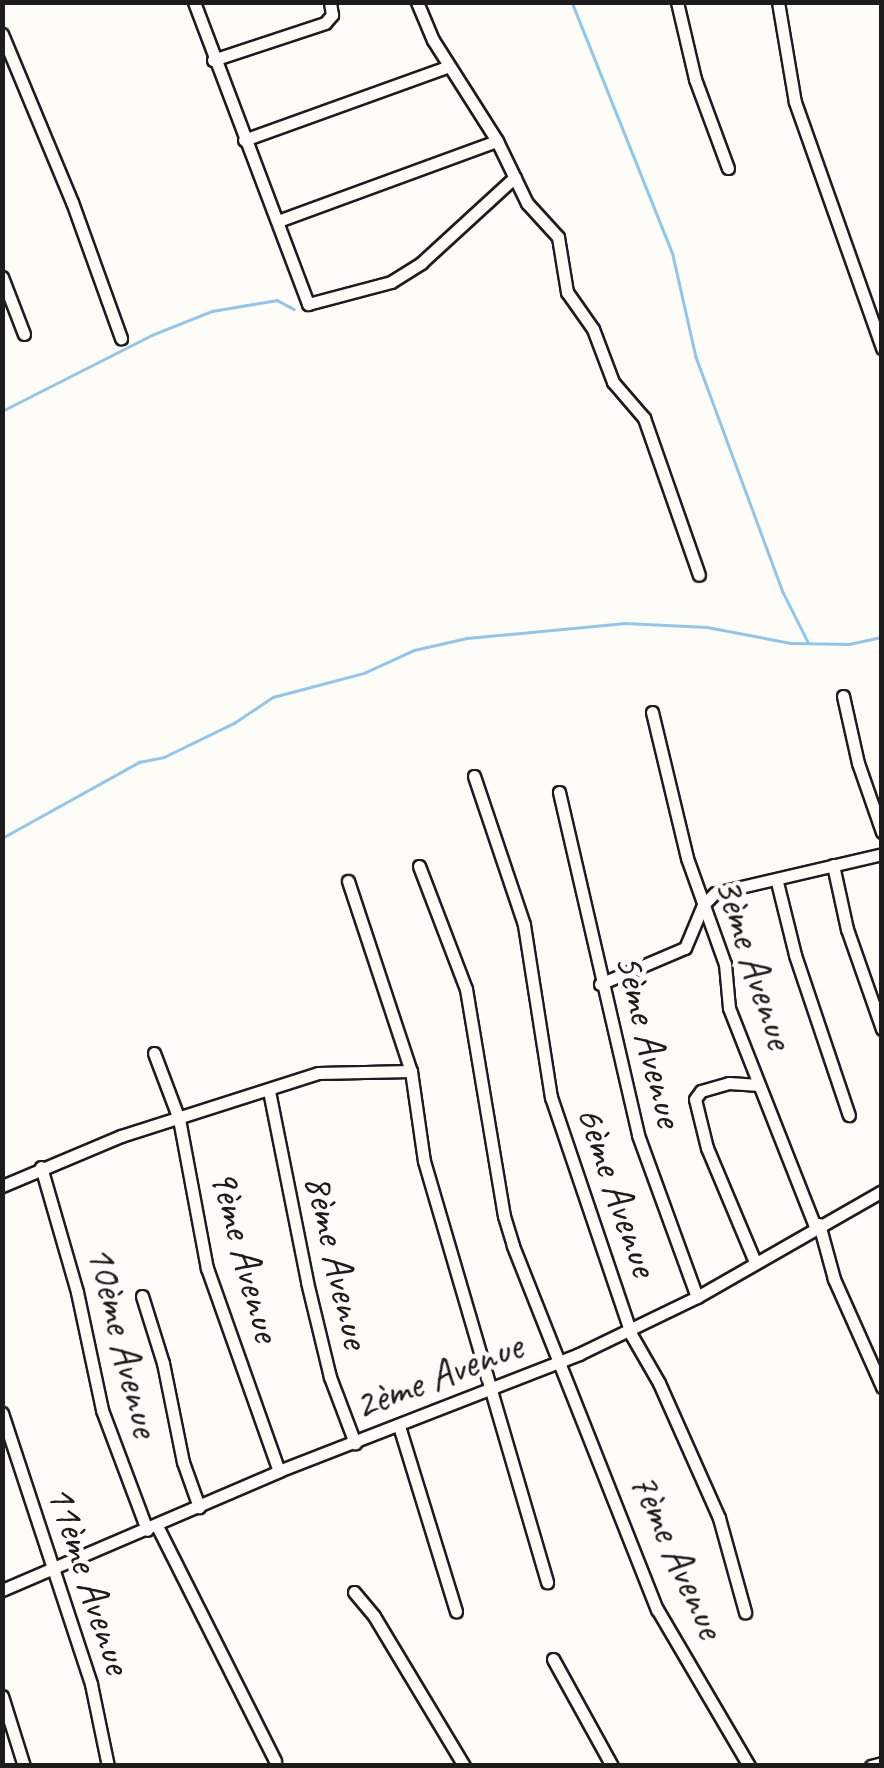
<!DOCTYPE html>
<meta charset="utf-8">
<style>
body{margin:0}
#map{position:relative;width:884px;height:1768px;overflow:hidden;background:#fdfcf7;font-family:Caveat,sans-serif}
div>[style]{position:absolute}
.stream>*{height:2.5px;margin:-1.25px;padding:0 1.25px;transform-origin:1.25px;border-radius:1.25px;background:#90c6ee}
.roads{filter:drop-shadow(2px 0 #1c1c1c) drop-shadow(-2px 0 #1c1c1c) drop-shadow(0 2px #1c1c1c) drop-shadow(0 -2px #1c1c1c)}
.minor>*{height:11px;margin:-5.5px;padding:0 5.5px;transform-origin:5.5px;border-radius:5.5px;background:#fdfcf7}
span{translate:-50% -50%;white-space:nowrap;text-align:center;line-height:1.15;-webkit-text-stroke:9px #fdfcf7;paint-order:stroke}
.street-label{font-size:42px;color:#1c1c1c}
.frame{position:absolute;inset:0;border:5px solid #1c1c1c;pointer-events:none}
</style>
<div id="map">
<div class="stream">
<i style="left:572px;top:2px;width:272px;rotate:68.2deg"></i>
<i style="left:673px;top:255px;width:105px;rotate:77.3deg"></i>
<i style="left:696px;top:357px;width:251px;rotate:69.7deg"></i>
<i style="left:783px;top:592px;width:56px;rotate:63.4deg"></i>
<i style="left:2px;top:411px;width:168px;rotate:-26.9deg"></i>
<i style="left:152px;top:335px;width:65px;rotate:-21.8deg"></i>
<i style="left:212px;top:311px;width:66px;rotate:-9.6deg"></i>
<i style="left:277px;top:300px;width:19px;rotate:28deg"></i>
<i style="left:2px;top:838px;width:157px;rotate:-29deg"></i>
<i style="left:139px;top:762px;width:25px;rotate:-11deg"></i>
<i style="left:164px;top:757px;width:78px;rotate:-25.9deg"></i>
<i style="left:234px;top:723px;width:47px;rotate:-33.7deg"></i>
<i style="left:273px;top:697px;width:94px;rotate:-14.8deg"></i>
<i style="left:364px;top:673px;width:55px;rotate:-24.7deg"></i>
<i style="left:414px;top:650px;width:54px;rotate:-12.8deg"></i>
<i style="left:467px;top:638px;width:159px;rotate:-5.4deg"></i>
<i style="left:625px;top:623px;width:82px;rotate:2.8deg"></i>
<i style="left:707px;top:627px;width:86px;rotate:10.8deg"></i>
<i style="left:791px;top:643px;width:58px;rotate:1deg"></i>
<i style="left:849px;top:644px;width:34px;rotate:-12deg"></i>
<i style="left:55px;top:1591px;width:17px;rotate:73deg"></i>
<i style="left:881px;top:1752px;width:1px"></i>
</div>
<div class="roads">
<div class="minor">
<i style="left:194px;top:2px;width:323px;rotate:69.3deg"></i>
<i style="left:308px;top:304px;width:86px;rotate:-14.8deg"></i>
<i style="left:391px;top:282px;width:36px;rotate:-32deg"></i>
<i style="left:421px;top:263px;width:127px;rotate:-42.5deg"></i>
<i style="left:417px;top:2px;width:41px;rotate:67.2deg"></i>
<i style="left:433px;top:40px;width:120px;rotate:57.6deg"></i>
<i style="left:497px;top:141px;width:69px;rotate:64.2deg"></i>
<i style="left:527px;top:203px;width:46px;rotate:47.6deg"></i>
<i style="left:558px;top:237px;width:56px;rotate:80.7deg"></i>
<i style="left:567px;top:292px;width:45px;rotate:54.9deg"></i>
<i style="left:593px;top:329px;width:57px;rotate:69.3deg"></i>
<i style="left:613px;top:382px;width:48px;rotate:49.3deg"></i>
<i style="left:644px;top:418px;width:166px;rotate:70.7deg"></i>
<i style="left:677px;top:2px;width:79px;rotate:76.8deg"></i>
<i style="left:695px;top:79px;width:95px;rotate:69.7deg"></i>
<i style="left:778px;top:2px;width:101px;rotate:80.4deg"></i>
<i style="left:795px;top:102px;width:261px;rotate:70.5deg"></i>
<i style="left:2px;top:34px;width:182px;rotate:67.4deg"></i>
<i style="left:72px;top:202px;width:145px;rotate:70.2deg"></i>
<i style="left:213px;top:60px;width:118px;rotate:-18.3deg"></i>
<i style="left:325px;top:23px;width:11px;rotate:-49deg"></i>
<i style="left:332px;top:15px;width:13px;rotate:-99deg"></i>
<i style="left:244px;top:140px;width:218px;rotate:-19.8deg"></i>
<i style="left:278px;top:221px;width:233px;rotate:-20.1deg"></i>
<i style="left:2px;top:277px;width:61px;rotate:68.9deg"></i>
<i style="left:843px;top:696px;width:69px;rotate:77.4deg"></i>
<i style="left:858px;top:763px;width:73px;rotate:70.8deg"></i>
<i style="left:652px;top:712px;width:150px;rotate:76.5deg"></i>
<i style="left:687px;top:858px;width:113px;rotate:70.3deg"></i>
<i style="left:725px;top:964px;width:44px;rotate:84.8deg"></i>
<i style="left:729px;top:1008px;width:234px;rotate:68.5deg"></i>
<i style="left:474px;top:776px;width:157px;rotate:71.4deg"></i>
<i style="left:524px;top:925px;width:174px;rotate:81.1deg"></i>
<i style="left:551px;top:1097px;width:252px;rotate:71.3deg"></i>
<i style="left:632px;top:1336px;width:54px;rotate:60.1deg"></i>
<i style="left:659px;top:1383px;width:148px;rotate:66deg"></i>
<i style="left:719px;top:1518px;width:98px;rotate:74.5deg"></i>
<i style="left:559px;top:792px;width:352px;rotate:77deg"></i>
<i style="left:638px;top:1135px;width:172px;rotate:70deg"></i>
<i style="left:833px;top:865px;width:66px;rotate:77.7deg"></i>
<i style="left:847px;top:929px;width:106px;rotate:70.7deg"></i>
<i style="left:419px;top:866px;width:132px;rotate:69.1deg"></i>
<i style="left:466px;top:989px;width:230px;rotate:80.5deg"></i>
<i style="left:504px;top:1216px;width:31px;rotate:73deg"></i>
<i style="left:513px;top:1246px;width:391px;rotate:68.4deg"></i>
<i style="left:657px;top:1609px;width:182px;rotate:59.6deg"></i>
<i style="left:348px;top:881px;width:200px;rotate:71.7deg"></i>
<i style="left:777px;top:882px;width:75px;rotate:76.1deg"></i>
<i style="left:795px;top:955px;width:169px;rotate:71.4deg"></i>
<i style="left:600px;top:984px;width:92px;rotate:-23deg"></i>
<i style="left:685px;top:948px;width:47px;rotate:-67.3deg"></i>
<i style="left:703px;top:905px;width:17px;rotate:-45deg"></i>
<i style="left:715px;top:893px;width:171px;rotate:-13.1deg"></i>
<i style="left:154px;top:1053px;width:71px;rotate:69.3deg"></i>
<i style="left:179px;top:1119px;width:152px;rotate:79.4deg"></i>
<i style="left:207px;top:1268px;width:215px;rotate:70.5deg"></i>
<i style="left:269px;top:1091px;width:195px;rotate:78.7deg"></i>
<i style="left:307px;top:1282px;width:98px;rotate:76.4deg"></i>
<i style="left:330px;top:1377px;width:71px;rotate:69.3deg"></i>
<i style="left:41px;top:1167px;width:130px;rotate:73.9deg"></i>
<i style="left:77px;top:1292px;width:121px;rotate:78deg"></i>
<i style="left:102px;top:1410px;width:128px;rotate:69.4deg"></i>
<i style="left:2px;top:1186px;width:129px;rotate:-22.8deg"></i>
<i style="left:121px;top:1136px;width:207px;rotate:-17.7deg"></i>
<i style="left:318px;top:1073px;width:93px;rotate:-1.2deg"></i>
<i style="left:411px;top:1071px;width:91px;rotate:81.8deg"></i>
<i style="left:424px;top:1161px;width:439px;rotate:73.7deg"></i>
<i style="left:819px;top:1224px;width:57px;rotate:74.7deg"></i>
<i style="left:834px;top:1279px;width:118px;rotate:66deg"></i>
<i style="left:755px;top:1262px;width:124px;rotate:-112.8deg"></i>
<i style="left:707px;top:1148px;width:50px;rotate:-103.8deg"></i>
<i style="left:695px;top:1099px;width:10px;rotate:-53deg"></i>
<i style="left:701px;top:1091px;width:29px;rotate:-16deg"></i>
<i style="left:729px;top:1083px;width:30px;rotate:4deg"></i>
<i style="left:142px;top:1296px;width:70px;rotate:72.6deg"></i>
<i style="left:163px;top:1363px;width:101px;rotate:78.6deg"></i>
<i style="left:183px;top:1462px;width:48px;rotate:70.4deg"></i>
<i style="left:2px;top:1413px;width:285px;rotate:71.8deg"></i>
<i style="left:91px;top:1684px;width:84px;rotate:78.3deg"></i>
<i style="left:399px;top:1426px;width:194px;rotate:72.9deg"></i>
<i style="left:157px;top:1526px;width:263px;rotate:63.3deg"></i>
<i style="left:2px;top:1590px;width:301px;rotate:-23.2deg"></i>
<i style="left:279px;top:1471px;width:322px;rotate:-21.3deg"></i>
<i style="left:579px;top:1354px;width:131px;rotate:-25.8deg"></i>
<i style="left:697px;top:1297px;width:213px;rotate:-29.8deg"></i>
<i style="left:354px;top:1592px;width:31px;rotate:50deg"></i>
<i style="left:374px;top:1616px;width:175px;rotate:59deg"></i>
<i style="left:553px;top:1659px;width:122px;rotate:61.1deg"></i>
<i style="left:2px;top:1696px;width:73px;rotate:72.6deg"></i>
<i style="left:871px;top:1766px;width:11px;rotate:-15deg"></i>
</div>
</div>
<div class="street-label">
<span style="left:754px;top:963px;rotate:72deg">3ème Avenue</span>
<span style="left:649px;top:1040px;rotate:76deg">5ème Avenue</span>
<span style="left:617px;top:1191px;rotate:71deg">6ème Avenue</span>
<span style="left:245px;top:1255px;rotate:75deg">9ème Avenue</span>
<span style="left:337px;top:1261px;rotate:77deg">8ème Avenue</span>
<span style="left:123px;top:1341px;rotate:76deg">10ème Avenue</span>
<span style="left:438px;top:1376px;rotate:-21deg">2ème Avenue</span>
<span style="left:677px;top:1555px;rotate:66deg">7ème Avenue</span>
<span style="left:89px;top:1579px;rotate:72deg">11ème Avenue</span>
</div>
<div class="frame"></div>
</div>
